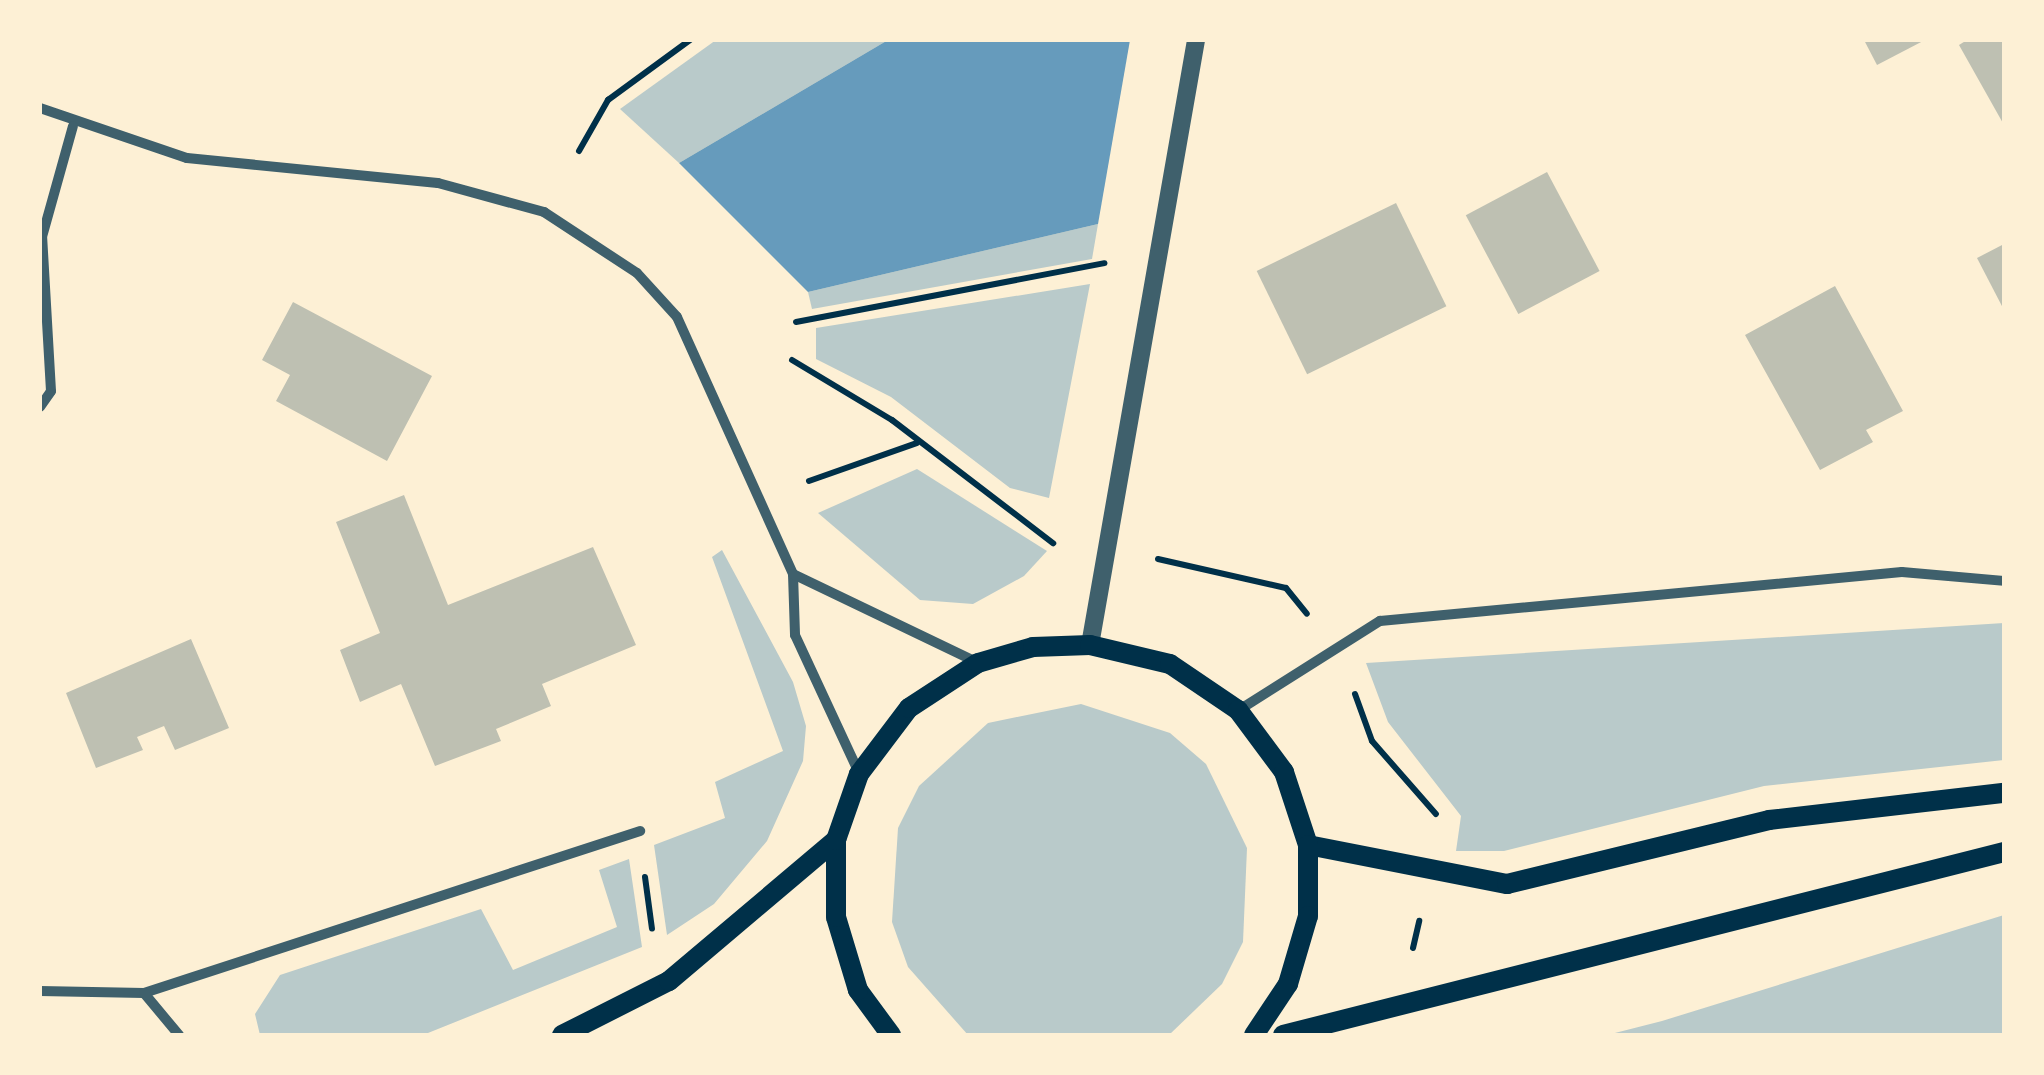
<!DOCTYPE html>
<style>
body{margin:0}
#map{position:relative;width:2044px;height:1075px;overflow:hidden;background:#fdf0d5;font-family:Manrope,sans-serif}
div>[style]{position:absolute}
.green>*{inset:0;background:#b9caca}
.water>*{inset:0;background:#669bbc}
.building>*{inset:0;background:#bec0b2;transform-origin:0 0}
.path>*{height:6px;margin:-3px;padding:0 3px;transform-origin:3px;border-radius:3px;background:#003049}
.minor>*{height:10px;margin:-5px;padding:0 5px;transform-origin:5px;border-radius:5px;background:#3f606c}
.tertiary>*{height:18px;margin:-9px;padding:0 9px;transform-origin:9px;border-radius:9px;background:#3f606c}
.secondary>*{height:20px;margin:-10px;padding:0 10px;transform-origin:10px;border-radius:10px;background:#003049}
span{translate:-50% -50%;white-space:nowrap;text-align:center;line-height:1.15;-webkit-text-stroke:9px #fdf0d5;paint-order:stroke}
.frame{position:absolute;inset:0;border:42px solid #fdf0d5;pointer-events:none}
</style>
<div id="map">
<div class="green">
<i style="clip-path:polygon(716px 40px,888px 40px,679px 163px,620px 109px)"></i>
<i style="clip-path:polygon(1098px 224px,1092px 259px,812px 309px,808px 292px)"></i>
<i style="clip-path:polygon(1090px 284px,1049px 498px,1010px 488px,891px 397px,816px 359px,816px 328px)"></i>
<i style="clip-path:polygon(917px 469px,1047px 551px,1024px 576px,973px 604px,920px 600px,818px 513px)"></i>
<i style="clip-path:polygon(722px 550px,793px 682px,806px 726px,803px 761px,767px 841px,714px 904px,667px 935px,654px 845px,725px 818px,715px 782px,783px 751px,712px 557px)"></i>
<i style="clip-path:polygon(2004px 623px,2004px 760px,1764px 786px,1504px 851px,1456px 851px,1461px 816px,1388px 722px,1366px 663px)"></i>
<i style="clip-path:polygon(1081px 704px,1170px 733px,1206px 764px,1247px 848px,1243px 942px,1222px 984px,1169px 1035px,968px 1035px,908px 967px,892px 922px,898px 828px,919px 786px,988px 723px)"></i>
<i style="clip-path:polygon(629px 859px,642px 947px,423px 1035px,260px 1035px,255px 1014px,280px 975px,481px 909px,513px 970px,617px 927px,599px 870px)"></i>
<i style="clip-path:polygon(2004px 915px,2004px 1035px,1607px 1035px,1662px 1021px)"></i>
</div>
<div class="water">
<i style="clip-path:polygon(888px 40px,1130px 40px,1098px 224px,808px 292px,679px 163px)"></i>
</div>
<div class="building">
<i style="clip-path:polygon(1864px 40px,1925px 40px,1877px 65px)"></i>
<i style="clip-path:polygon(1967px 40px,2004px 40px,2004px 125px,1959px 45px)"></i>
<i style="left:1547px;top:172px;width:112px;height:92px;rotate:62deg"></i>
<i style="left:1396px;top:203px;width:115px;height:155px;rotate:64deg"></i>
<i style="clip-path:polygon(2004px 244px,2004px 310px,1977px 258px)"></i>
<i style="clip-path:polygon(1835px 286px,1903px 411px,1866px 430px,1873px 442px,1820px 470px,1745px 335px)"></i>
<i style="clip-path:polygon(293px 302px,432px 376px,387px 461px,276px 401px,290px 375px,262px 360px)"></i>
<i style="clip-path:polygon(404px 495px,448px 605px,593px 547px,636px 645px,542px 684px,551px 706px,496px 729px,501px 741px,435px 766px,401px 684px,360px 702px,340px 650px,380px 633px,336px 522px)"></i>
<i style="clip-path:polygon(191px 639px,229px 728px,175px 750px,164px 726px,137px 737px,143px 750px,96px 768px,66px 693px)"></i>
</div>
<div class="path">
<i style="left:579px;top:151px;width:59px;rotate:-60.4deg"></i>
<i style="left:608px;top:100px;width:102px;rotate:-36.2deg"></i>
<i style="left:796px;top:322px;width:314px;rotate:-10.8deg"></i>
<i style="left:792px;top:360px;width:117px;rotate:31deg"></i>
<i style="left:892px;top:420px;width:203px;rotate:37.4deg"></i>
<i style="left:809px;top:481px;width:114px;rotate:-19.4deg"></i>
<i style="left:1158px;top:559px;width:131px;rotate:12.8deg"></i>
<i style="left:1286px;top:588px;width:33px;rotate:51deg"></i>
<i style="left:1355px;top:694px;width:50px;rotate:70.1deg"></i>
<i style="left:1372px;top:741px;width:97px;rotate:48.8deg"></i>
<i style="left:645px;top:877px;width:52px;rotate:82.3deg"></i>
<i style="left:1413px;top:948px;width:28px;rotate:-77deg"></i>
</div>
<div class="minor">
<i style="left:40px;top:108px;width:155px;rotate:18.8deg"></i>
<i style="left:187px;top:158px;width:252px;rotate:5.7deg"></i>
<i style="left:438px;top:183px;width:110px;rotate:15.3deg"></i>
<i style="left:544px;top:212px;width:111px;rotate:33.3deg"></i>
<i style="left:637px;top:273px;width:59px;rotate:47.7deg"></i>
<i style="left:677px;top:317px;width:282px;rotate:65.7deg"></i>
<i style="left:793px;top:574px;width:61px;rotate:88.1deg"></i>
<i style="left:795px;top:635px;width:152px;rotate:65.1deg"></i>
<i style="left:40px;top:407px;width:19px;rotate:-55deg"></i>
<i style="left:51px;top:391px;width:154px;rotate:-93.3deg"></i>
<i style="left:42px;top:237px;width:115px;rotate:-74.4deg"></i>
<i style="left:793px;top:574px;width:204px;rotate:25.6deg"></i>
<i style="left:1239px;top:710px;width:167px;rotate:-32.3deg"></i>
<i style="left:1380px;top:621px;width:524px;rotate:-5.36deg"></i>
<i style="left:1902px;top:572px;width:102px;rotate:5deg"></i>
<i style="left:40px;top:991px;width:104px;rotate:1.1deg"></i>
<i style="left:144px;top:993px;width:522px;rotate:-18.09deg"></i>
<i style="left:144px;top:993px;width:55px;rotate:50.2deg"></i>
</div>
<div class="tertiary">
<i style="left:1090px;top:645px;width:614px;rotate:-80.06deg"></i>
</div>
<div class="secondary">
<i style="left:1308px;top:845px;width:203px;rotate:11.1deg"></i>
<i style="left:1507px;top:884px;width:270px;rotate:-13.7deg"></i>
<i style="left:1769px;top:820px;width:237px;rotate:-6.6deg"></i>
<i style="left:562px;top:1035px;width:120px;rotate:-26.8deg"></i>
<i style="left:669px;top:981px;width:219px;rotate:-40.2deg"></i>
<i style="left:891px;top:1035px;width:56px;rotate:-126.3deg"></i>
<i style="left:858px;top:990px;width:76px;rotate:-106.8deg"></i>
<i style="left:836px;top:917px;width:77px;rotate:-90deg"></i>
<i style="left:836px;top:840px;width:70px;rotate:-70.8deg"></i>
<i style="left:859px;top:774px;width:83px;rotate:-52.9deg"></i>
<i style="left:909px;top:708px;width:82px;rotate:-33.1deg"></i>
<i style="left:978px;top:663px;width:57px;rotate:-16.2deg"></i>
<i style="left:1033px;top:647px;width:57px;rotate:-2deg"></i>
<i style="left:1090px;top:645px;width:82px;rotate:13.4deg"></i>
<i style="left:1170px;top:664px;width:82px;rotate:34.1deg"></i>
<i style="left:1238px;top:710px;width:77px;rotate:53.4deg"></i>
<i style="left:1284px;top:772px;width:77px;rotate:71.8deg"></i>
<i style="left:1308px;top:845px;width:71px;rotate:90deg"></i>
<i style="left:1308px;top:916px;width:71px;rotate:106.4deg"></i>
<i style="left:1288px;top:984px;width:61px;rotate:123.7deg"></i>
<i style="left:1283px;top:1035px;width:744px;rotate:-14.24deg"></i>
</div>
<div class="frame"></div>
</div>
